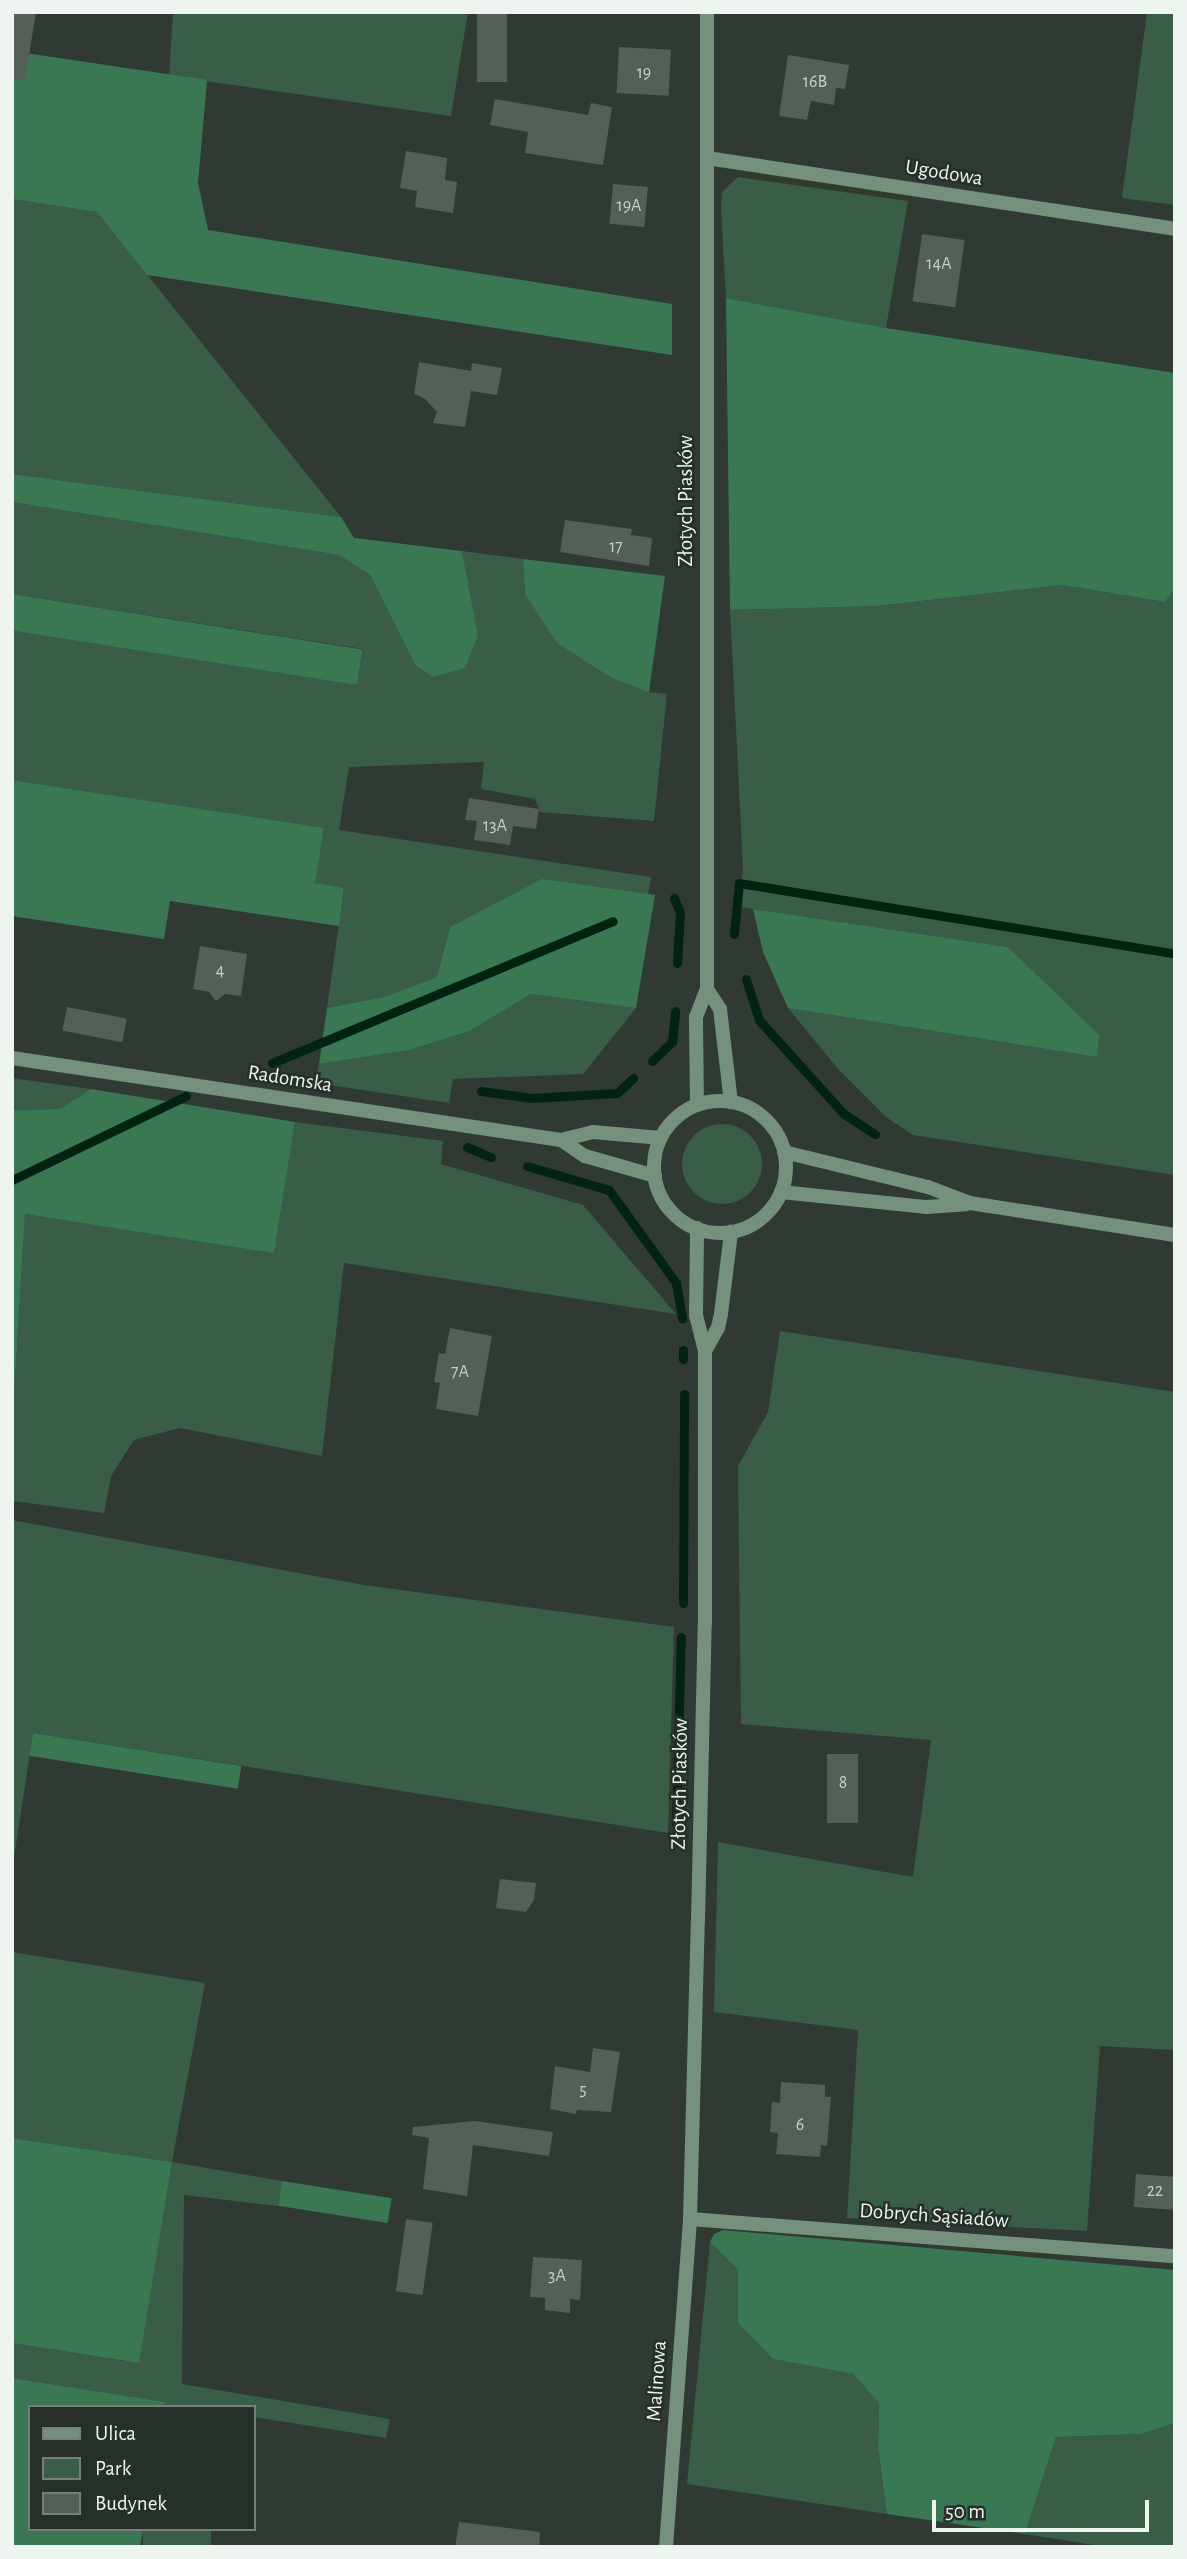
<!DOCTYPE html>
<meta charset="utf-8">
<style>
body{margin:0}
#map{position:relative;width:1187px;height:2559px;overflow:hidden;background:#303a33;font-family:"Alegreya Sans",sans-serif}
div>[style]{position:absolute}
.green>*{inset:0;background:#395d46;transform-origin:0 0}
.round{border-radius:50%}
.forest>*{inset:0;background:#3a7853;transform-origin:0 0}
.stream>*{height:9px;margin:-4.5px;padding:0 4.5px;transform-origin:4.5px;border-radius:4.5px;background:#022311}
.building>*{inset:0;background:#545f58;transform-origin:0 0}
.minor>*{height:14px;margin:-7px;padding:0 7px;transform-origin:7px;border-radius:7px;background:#76907e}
.tertiary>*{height:14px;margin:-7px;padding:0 7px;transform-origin:7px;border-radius:7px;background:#76907e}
.tertiary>.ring{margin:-7px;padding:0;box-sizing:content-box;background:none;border:14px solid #76907e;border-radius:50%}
span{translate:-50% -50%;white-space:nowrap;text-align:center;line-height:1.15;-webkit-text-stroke:5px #263029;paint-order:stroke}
.number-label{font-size:18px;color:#c8d0ca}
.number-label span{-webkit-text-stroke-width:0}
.street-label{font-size:21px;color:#eef5f0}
.frame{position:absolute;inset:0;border:14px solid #eef5f0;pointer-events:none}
.legend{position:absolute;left:28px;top:2405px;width:228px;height:126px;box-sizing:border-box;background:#263029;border:2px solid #767f79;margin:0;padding:9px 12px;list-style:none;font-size:21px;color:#eef5f0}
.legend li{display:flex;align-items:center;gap:14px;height:35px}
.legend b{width:35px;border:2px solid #767f79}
.scale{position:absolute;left:932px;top:2500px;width:217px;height:32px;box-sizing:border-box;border:4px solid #eef5f0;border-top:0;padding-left:9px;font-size:21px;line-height:24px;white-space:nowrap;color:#eef5f0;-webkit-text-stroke:5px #263029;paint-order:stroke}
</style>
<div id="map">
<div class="green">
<i style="clip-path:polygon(173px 12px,468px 12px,451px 116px,169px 76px)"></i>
<i style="clip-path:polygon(1147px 12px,1175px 12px,1175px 205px,1122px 198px)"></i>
<i style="clip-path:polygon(738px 177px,908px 201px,886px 328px,726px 298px,721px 208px,722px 192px)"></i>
<i style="clip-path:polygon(12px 199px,97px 212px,341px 517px,12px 474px)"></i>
<i style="clip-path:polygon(12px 502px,339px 555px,370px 575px,415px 665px,478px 635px,462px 551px,523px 559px,525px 594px,649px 692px,667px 694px,654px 821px,540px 812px,535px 799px,481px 789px,484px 762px,349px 767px,339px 830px,651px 877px,648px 895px,542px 880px,450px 927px,437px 977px,384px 997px,327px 1008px,344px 889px,314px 883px,324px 829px,12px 780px,12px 630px,357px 683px,363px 649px,12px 594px)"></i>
<i style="clip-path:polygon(1063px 585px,1165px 602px,1175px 588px,1175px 1175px,913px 1135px,886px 1117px,839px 1070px,788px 1008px,1097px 1057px,1008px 947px,740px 907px,743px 867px,730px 610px,877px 606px)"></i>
<i style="clip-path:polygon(531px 994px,636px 1008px,583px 1074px,453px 1079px,449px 1103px,316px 1083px,319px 1064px,410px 1050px,470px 1031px)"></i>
<i style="clip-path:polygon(12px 1078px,91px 1089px,60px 1109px,12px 1110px)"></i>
<i style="clip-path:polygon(295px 1122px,443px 1141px,441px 1164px,583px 1205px,676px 1314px,344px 1263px,322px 1456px,180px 1428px,134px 1440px,111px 1476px,104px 1513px,12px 1501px,12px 1431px,25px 1214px,274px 1252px)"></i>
<i class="round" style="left:682px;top:1124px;width:80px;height:80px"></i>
<i style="clip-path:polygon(780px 1331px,1175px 1392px,1175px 2050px,1100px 2046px,1087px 2231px,847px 2218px,858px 2030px,714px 2012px,718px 1842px,913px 1877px,931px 1740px,741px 1724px,738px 1466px,768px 1412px)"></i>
<i style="clip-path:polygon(12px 1520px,364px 1585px,674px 1627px,668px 1833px,33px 1733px,12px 1871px)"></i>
<i style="clip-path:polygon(12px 1952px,205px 1983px,172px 2162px,282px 2181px,278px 2206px,184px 2195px,182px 2384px,390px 2419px,386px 2438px,254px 2417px,254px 2407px,164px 2407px,164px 2402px,12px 2378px,12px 2343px,138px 2363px,172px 2162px,12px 2138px)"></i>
<i style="clip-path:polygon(710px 2242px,738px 2270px,738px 2323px,773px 2359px,853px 2374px,879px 2403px,878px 2449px,887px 2514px,687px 2484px)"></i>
<i style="clip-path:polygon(1175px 2423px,1175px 2547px,1106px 2547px,1025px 2534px,1056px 2437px,1141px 2434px)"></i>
<i style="left:143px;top:2529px;width:68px;height:18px"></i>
</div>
<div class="forest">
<i style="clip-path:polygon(12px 51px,207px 80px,198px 183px,208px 230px,672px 304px,672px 355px,147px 275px,97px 212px,12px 199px)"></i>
<i style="clip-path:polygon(726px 298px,886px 328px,1175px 373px,1175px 588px,1165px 602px,1063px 585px,877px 606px,730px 610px)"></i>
<i style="clip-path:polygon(12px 474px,341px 517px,354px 538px,462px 551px,478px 635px,465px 668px,433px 677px,415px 665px,370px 575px,339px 555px,12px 502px)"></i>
<i style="clip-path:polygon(523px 559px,665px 576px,649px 692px,612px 678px,557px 643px,525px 594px)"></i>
<i style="left:12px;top:594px;width:355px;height:36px;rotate:9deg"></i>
<i style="clip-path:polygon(12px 780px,324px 828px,315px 883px,344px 888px,339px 926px,170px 901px,164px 939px,12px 916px)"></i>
<i style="clip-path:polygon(542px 879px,655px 895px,636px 1008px,531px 994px,470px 1031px,410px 1050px,319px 1064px,327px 1008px,384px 997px,437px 977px,450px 927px)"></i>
<i style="clip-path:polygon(753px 909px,1008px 947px,1099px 1035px,1097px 1057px,788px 1008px,763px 952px)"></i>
<i style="clip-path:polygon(91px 1089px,295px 1122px,274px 1253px,25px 1214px,12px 1431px,12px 1110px,60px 1109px)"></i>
<i style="left:33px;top:1733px;width:211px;height:23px;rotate:9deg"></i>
<i style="clip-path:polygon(12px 2138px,172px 2162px,139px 2363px,12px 2343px)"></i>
<i style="left:282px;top:2181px;width:111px;height:25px;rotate:9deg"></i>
<i style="clip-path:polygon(723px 2230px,1175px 2270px,1175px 2423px,1141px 2434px,1056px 2437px,1025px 2534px,887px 2514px,878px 2449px,879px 2403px,853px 2374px,773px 2359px,738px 2323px,738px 2270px,710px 2242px,714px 2234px)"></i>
<i style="clip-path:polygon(12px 2378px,165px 2402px,164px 2407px,30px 2407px,30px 2529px,143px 2529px,140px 2547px,12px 2547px)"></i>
</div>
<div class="stream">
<i style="left:674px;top:898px;width:16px;rotate:68deg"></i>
<i style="left:680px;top:913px;width:50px;rotate:93.4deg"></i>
<i style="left:734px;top:934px;width:51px;rotate:-84.4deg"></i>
<i style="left:739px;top:883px;width:442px;rotate:9.2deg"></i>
<i style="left:746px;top:979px;width:43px;rotate:72.4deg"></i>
<i style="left:759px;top:1020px;width:127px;rotate:47.9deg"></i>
<i style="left:844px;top:1114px;width:37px;rotate:33deg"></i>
<i style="left:652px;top:1061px;width:28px;rotate:-44deg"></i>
<i style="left:672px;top:1042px;width:31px;rotate:-84deg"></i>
<i style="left:272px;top:1063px;width:369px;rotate:-22.6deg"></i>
<i style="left:481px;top:1091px;width:51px;rotate:7.8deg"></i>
<i style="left:532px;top:1098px;width:85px;rotate:-3.4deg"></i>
<i style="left:617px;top:1093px;width:22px;rotate:-43deg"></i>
<i style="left:467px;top:1147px;width:26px;rotate:23deg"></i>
<i style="left:527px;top:1166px;width:85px;rotate:16.3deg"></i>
<i style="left:609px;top:1190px;width:115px;rotate:54.2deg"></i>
<i style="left:676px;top:1283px;width:36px;rotate:80deg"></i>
<i style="left:12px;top:1180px;width:193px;rotate:-25.8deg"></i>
<i style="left:683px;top:1350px;width:9px;rotate:90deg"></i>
<i style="left:683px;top:1603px;width:209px;rotate:-89.7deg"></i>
<i style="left:676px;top:1823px;width:186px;rotate:-88.5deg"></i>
</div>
<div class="building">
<i style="clip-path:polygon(12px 12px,36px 12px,25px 80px,12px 79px)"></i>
<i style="left:477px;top:12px;width:30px;height:70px"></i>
<i style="left:619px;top:47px;width:52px;height:46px;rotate:3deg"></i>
<i style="clip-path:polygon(788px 55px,849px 65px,845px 89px,836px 88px,834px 105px,811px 101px,807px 120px,779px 116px)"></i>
<i style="clip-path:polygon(495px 99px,588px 115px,591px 103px,612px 107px,603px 165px,525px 153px,528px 132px,490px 125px)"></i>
<i style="clip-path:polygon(406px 151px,447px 158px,445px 180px,457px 182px,453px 213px,415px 207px,417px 191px,400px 188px)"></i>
<i style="left:613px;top:184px;width:35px;height:40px;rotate:5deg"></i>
<i style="left:922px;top:234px;width:43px;height:68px;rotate:8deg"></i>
<i style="clip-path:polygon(419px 362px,471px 371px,472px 363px,502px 368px,497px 395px,471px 391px,465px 427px,433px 423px,437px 412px,425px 399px,414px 394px)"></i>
<i style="clip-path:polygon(565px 520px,632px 529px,631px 535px,652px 538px,649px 566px,560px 552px)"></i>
<i style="clip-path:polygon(469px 798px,539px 809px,536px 829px,513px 826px,510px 845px,474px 840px,477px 821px,465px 820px)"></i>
<i style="clip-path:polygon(200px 946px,247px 954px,241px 996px,225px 994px,216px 1001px,209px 992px,193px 989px)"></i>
<i style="left:67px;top:1007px;width:61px;height:24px;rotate:11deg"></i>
<i style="clip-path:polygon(450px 1328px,492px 1336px,478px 1416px,436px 1409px,440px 1383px,434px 1382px,439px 1353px,445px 1354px)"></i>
<i style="left:827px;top:1754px;width:31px;height:69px"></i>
<i style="clip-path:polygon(500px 1879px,536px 1883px,534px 1900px,526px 1912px,496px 1908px)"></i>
<i style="clip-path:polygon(593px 2048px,620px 2052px,611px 2112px,577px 2110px,576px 2114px,550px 2109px,555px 2066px,590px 2072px)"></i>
<i style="clip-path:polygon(781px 2082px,825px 2085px,825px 2097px,831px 2097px,827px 2146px,821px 2145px,820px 2157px,776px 2154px,778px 2133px,770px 2132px,772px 2102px,780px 2103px)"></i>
<i style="clip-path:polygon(475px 2121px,553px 2132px,549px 2156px,473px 2145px,467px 2196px,423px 2189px,429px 2138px,412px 2135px,413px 2127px)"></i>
<i style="left:1136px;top:2174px;width:39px;height:33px;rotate:4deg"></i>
<i style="left:406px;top:2219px;width:27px;height:73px;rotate:8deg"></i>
<i style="clip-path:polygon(533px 2257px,582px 2260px,580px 2300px,570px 2299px,570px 2313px,545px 2310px,545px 2298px,530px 2297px)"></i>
<i style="clip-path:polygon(459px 2522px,540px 2532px,539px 2547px,455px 2547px)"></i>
</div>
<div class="minor">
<i style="left:707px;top:158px;width:473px;rotate:8.6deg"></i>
<i style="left:705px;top:1351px;width:26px;rotate:-61deg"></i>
<i style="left:718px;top:1328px;width:14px;rotate:-78deg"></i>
<i style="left:721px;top:1314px;width:83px;rotate:-83deg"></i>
<i style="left:690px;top:2219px;width:486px;rotate:4.4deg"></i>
<i style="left:666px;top:2547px;width:329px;rotate:-85.8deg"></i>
<i style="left:690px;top:2219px;width:298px;rotate:-88.5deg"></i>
<i style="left:698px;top:1921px;width:298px;rotate:-88.7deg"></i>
<i style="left:705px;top:1623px;width:272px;rotate:-90deg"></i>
<i style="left:705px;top:1351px;width:36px;rotate:-104deg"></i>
<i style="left:696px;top:1316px;width:88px;rotate:-89.3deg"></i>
</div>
<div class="tertiary">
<i style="left:707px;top:989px;width:24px;rotate:57deg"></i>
<i style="left:720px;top:1009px;width:94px;rotate:83.3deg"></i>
<i style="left:12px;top:1058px;width:555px;rotate:8.5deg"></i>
<i style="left:561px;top:1140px;width:33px;rotate:-14deg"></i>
<i style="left:593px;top:1132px;width:68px;rotate:5deg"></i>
<i class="ring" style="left:654px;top:1101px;width:118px;height:118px"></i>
<i style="left:697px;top:1105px;width:88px;rotate:-90.7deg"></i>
<i style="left:696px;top:1017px;width:30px;rotate:-69deg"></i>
<i style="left:707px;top:989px;width:977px;rotate:-90deg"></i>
<i style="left:561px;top:1140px;width:29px;rotate:34deg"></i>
<i style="left:585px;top:1156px;width:73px;rotate:15.9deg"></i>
<i style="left:784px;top:1152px;width:148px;rotate:13.7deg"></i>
<i style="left:928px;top:1187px;width:45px;rotate:20.9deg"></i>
<i style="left:970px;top:1203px;width:207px;rotate:8.9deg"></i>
<i style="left:781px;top:1192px;width:147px;rotate:5.9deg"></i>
<i style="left:927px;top:1207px;width:39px;rotate:-4deg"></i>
</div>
<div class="number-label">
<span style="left:644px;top:73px">19</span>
<span style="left:815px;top:82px">16B</span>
<span style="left:629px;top:206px">19A</span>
<span style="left:939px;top:264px">14A</span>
<span style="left:616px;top:547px">17</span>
<span style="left:495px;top:826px">13A</span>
<span style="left:220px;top:971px">4</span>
<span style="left:460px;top:1372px">7A</span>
<span style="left:843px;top:1783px">8</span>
<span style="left:583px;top:2090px">5</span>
<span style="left:800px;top:2125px">6</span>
<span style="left:1155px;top:2191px">22</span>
<span style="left:557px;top:2276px">3A</span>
</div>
<div class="street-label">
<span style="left:944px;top:173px;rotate:9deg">Ugodowa</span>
<span style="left:686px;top:501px;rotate:-90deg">Złotych Piasków</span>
<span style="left:290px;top:1079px;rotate:9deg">Radomska</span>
<span style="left:680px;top:1784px;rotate:-89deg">Złotych Piasków</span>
<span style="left:934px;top:2216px;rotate:4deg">Dobrych Sąsiadów</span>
<span style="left:657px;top:2381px;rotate:-86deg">Malinowa</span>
</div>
<div class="frame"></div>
<ul class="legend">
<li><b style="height:9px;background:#76907e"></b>Ulica</li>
<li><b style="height:19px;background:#395d46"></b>Park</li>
<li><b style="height:19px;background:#545f58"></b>Budynek</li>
</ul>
<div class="scale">50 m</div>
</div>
